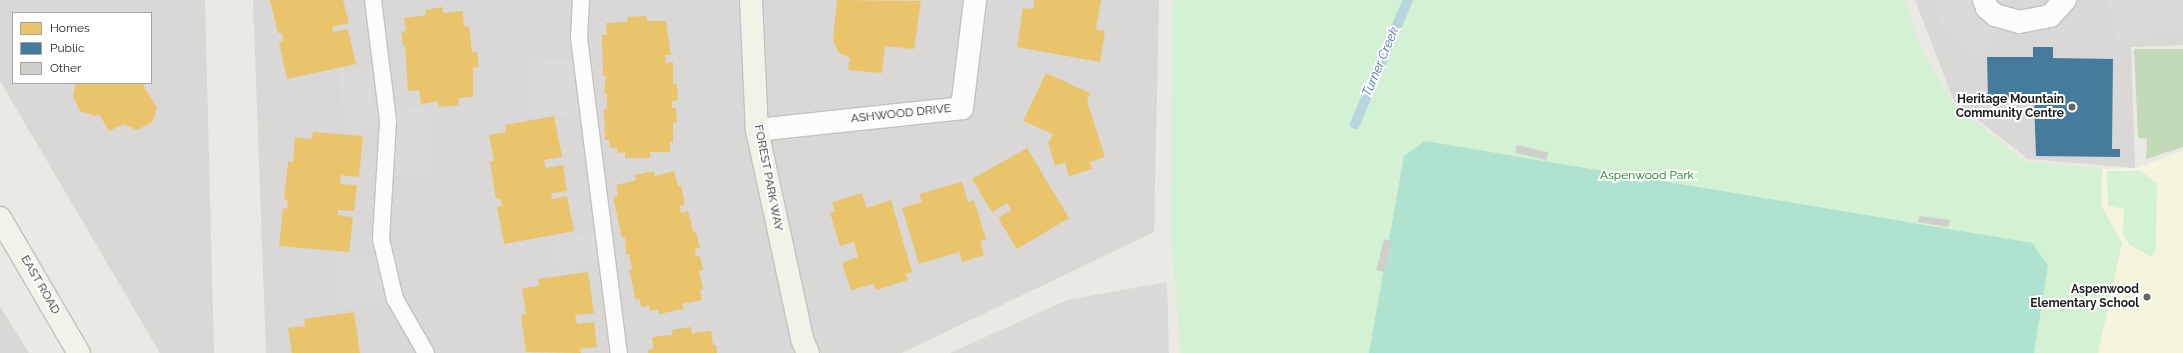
<!DOCTYPE html>
<style>
body{margin:0}
#map{position:relative;width:2183px;height:353px;overflow:hidden;background:#ebe9e4;font-family:Raleway,sans-serif}
div>[style]{position:absolute}
.residential>*{inset:0;background:#dad8d6}
.education>*{inset:0;background:#f5f5de}
.forest>*{inset:0;background:#c3dab9}
.park>*{inset:0;background:#d2f2d3}
.pitch>*{inset:0;background:#afe3cf}
.parking>*{inset:0;background:#dbdad8;transform-origin:0 0}
.homes>*{inset:0;background:#e9c46a}
.public>*{inset:0;background:#457b9d}
.stream>*{height:10px;margin:-5px;padding:0 5px;transform-origin:5px;border-radius:5px;background:#b7d5de}
.building>*{inset:0;background:#d1cfcb;transform-origin:0 0}
.roads{filter:drop-shadow(1px 0 #c3c2c0) drop-shadow(-1px 0 #c3c2c0) drop-shadow(0 1px #c3c2c0) drop-shadow(0 -1px #c3c2c0)}
.lane>*{height:16px;margin:-8px;padding:0 8px;transform-origin:8px;border-radius:8px;background:#fcfcfb}
.street>*{height:22px;margin:-11px;padding:0 11px;transform-origin:11px;border-radius:11px;background:#fcfcfb}
.secondary>*{height:22px;margin:-11px;padding:0 11px;transform-origin:11px;border-radius:11px;background:#f2f2e9}
.dots>*{width:11px;height:11px;translate:-50% -50%;box-sizing:border-box;border:2px solid #fff;border-radius:50%}
span{translate:-50% -50%;white-space:nowrap;text-align:center;line-height:1.15;-webkit-text-stroke:4px #fff;paint-order:stroke}
.poi-label{font-size:12px;color:#1c1c1c;font-weight:700}
.right{translate:-100% -50%;text-align:right}
.street-label{font-size:12px;color:#1c1c1c}
.park-label{font-size:12px;color:#0a7a19}
.water-label{font-size:13px;color:#4875ac;font-style:italic}
.legend{position:absolute;left:12px;top:12px;width:140px;height:72px;box-sizing:border-box;background:#fff;border:1px solid #a4a4a4;margin:0;padding:5px 7px;list-style:none;font-size:12px;color:#1c1c1c}
.legend li{display:flex;align-items:center;gap:8px;height:20px}
.legend b{width:20px;border:1px solid #a4a4a4}
</style>
<div id="map">
<div class="residential">
<i style="clip-path:polygon(evenodd,0 0,205px 0,214px 353px,160px 353px,0 81px,0 0,13px 13px,151px 13px,151px 83px,13px 83px,13px 13px)"></i>
<i style="clip-path:polygon(253px 0,1159px 0,1154px 232px,902px 353px,266px 353px)"></i>
<i style="clip-path:polygon(1915px 0,2183px 0,2183px 45px,2131px 47px,2135px 168px,2028px 159px,1954px 101px)"></i>
<i style="clip-path:polygon(0 306px,29px 353px,0 353px)"></i>
</div>
<div class="education">
<i style="clip-path:polygon(2183px 151px,2183px 353px,2098px 353px,2122px 242px,2101px 206px,2102px 169px,2136px 168px)"></i>
</div>
<div class="forest">
<i style="clip-path:polygon(2134px 49px,2183px 49px,2183px 147px,2146px 159px,2147px 139px,2138px 138px)"></i>
</div>
<div class="park">
<i style="clip-path:polygon(1173px 0,1904px 0,1920px 47px,1952px 102px,2024px 161px,2102px 169px,2101px 206px,2122px 242px,2098px 353px,1181px 353px,1171px 235px)"></i>
<i style="clip-path:polygon(2107px 171px,2141px 171px,2157px 184px,2156px 250px,2151px 257px,2129px 244px,2123px 234px,2124px 209px,2108px 206px)"></i>
</div>
<div class="pitch">
<i style="clip-path:polygon(1425px 141px,2032px 243px,2048px 265px,2034px 353px,1369px 353px,1404px 156px)"></i>
</div>
<div class="parking">
<i style="clip-path:polygon(1933px 0,2065px 0,1984px 1px,1995px 38px,1977px 58px,1957px 44px,1943px 28px)"></i>
<i style="clip-path:polygon(2107px 0,2183px 0,2183px 29px,2118px 44px)"></i>
<i style="left:530px;top:59px;width:55px;height:56px;rotate:2deg"></i>
<i style="clip-path:polygon(373px 71px,374px 109px,430px 108px,432px 175px,396px 176px,395px 127px,342px 129px,340px 72px)"></i>
<i style="left:606px;top:232px;width:31px;height:55px;rotate:81deg"></i>
<i style="left:391px;top:255px;width:51px;height:56px;rotate:88deg"></i>
<i style="clip-path:polygon(1167px 282px,1169px 353px,950px 353px,1067px 300px)"></i>
</div>
<div class="homes">
<i style="clip-path:polygon(270px 0,343px 0,349px 23px,332px 27px,333px 32px,348px 29px,356px 64px,287px 79px,279px 42px,283px 41px,282px 33px,278px 33px)"></i>
<i style="clip-path:polygon(837px 0,921px 1px,914px 49px,885px 46px,882px 73px,848px 70px,850px 58px,839px 53px,833px 41px)"></i>
<i style="clip-path:polygon(1034px 0,1101px 0,1096px 29px,1105px 31px,1100px 62px,1017px 47px,1023px 8px,1033px 9px)"></i>
<i style="clip-path:polygon(442px 7px,443px 13px,463px 11px,464px 27px,469px 26px,472px 52px,477px 51px,479px 67px,473px 68px,473px 97px,458px 98px,459px 105px,439px 107px,438px 101px,421px 104px,419px 90px,408px 91px,405px 45px,403px 46px,401px 32px,406px 31px,404px 18px,426px 15px,425px 10px)"></i>
<i style="clip-path:polygon(647px 16px,647px 21px,666px 21px,671px 55px,665px 55px,666px 63px,673px 62px,673px 83px,677px 84px,678px 100px,672px 101px,672px 108px,676px 108px,677px 123px,673px 123px,673px 142px,670px 142px,670px 152px,650px 152px,650px 158px,625px 158px,625px 152px,617px 153px,617px 148px,610px 148px,609px 140px,605px 140px,604px 109px,607px 109px,607px 94px,604px 94px,606px 76px,603px 76px,602px 35px,607px 35px,606px 23px,628px 22px,627px 17px)"></i>
<i style="clip-path:polygon(1046px 73px,1090px 93px,1087px 101px,1105px 157px,1090px 162px,1092px 169px,1069px 176px,1065px 162px,1055px 166px,1048px 142px,1053px 134px,1023px 121px)"></i>
<i style="clip-path:polygon(76px 83px,142px 83px,157px 108px,152px 122px,137px 130px,123px 124px,109px 131px,99px 114px,95px 116px,80px 111px,73px 96px)"></i>
<i style="clip-path:polygon(554px 116px,562px 157px,544px 160px,546px 168px,563px 165px,567px 191px,551px 193px,552px 199px,567px 196px,574px 231px,504px 244px,497px 207px,502px 206px,500px 198px,496px 199px,490px 161px,494px 161px,489px 135px,506px 132px,505px 125px)"></i>
<i style="clip-path:polygon(313px 132px,363px 136px,359px 177px,341px 175px,340px 184px,357px 185px,354px 211px,338px 210px,337px 215px,353px 217px,349px 252px,279px 246px,283px 208px,287px 209px,288px 200px,284px 200px,288px 162px,293px 162px,295px 137px,312px 139px)"></i>
<i style="clip-path:polygon(1027px 148px,1069px 218px,1017px 249px,998px 218px,1011px 210px,1007px 203px,992px 212px,972px 179px)"></i>
<i style="clip-path:polygon(654px 171px,655px 176px,674px 171px,678px 186px,681px 185px,685px 205px,680px 206px,681px 213px,688px 211px,693px 231px,696px 232px,700px 248px,695px 249px,696px 256px,700px 256px,703px 270px,699px 271px,703px 289px,700px 290px,702px 300px,682px 304px,683px 309px,659px 314px,658px 309px,650px 311px,649px 306px,641px 307px,640px 299px,636px 300px,629px 270px,632px 270px,629px 254px,626px 255px,625px 237px,622px 238px,613px 197px,618px 196px,616px 185px,636px 180px,635px 175px)"></i>
<i style="clip-path:polygon(962px 182px,968px 202px,974px 200px,986px 239px,980px 241px,984px 255px,962px 262px,959px 252px,919px 264px,902px 208px,922px 202px,919px 194px)"></i>
<i style="clip-path:polygon(862px 193px,867px 208px,891px 200px,912px 272px,906px 274px,908px 280px,876px 290px,874px 284px,851px 290px,842px 263px,858px 257px,854px 242px,840px 246px,830px 213px,835px 212px,832px 202px)"></i>
<i style="clip-path:polygon(588px 272px,594px 313px,575px 315px,577px 324px,594px 322px,597px 347px,580px 349px,581px 353px,526px 352px,521px 315px,526px 314px,522px 288px,539px 286px,538px 279px)"></i>
<i style="clip-path:polygon(354px 312px,360px 353px,292px 353px,288px 328px,305px 326px,304px 319px)"></i>
<i style="clip-path:polygon(691px 327px,692px 333px,711px 331px,713px 345px,716px 345px,717px 353px,648px 353px,648px 350px,653px 349px,652px 337px,672px 335px,672px 330px)"></i>
</div>
<div class="public">
<i style="clip-path:polygon(2033px 47px,2053px 47px,2053px 58px,2113px 59px,2112px 149px,2120px 149px,2120px 157px,2036px 156px,2034px 99px,1988px 99px,1987px 57px,2033px 57px)"></i>
</div>
<div class="stream">
<i style="left:1355px;top:124px;width:135px;rotate:-66.9deg"></i>
</div>
<div class="building">
<i style="left:1517px;top:145px;width:32px;height:8px;rotate:13deg"></i>
<i style="clip-path:polygon(1919px 216px,1950px 220px,1948px 227px,1918px 222px)"></i>
<i style="left:1384px;top:239px;width:8px;height:32px;rotate:14deg"></i>
</div>
<div class="roads">
<div class="lane">
<i style="left:373px;top:0;width:122px;rotate:82.9deg"></i>
<i style="left:388px;top:121px;width:118px;rotate:93.4deg"></i>
<i style="left:381px;top:239px;width:62px;rotate:76.9deg"></i>
<i style="left:395px;top:299px;width:62px;rotate:60.1deg"></i>
<i style="left:581px;top:0;width:38px;rotate:93deg"></i>
<i style="left:579px;top:38px;width:318px;rotate:82.8deg"></i>
</div>
<div class="street">
<i style="left:1984px;top:0;width:9px;rotate:69deg"></i>
<i style="left:1987px;top:8px;width:11px;rotate:41deg"></i>
<i style="left:1995px;top:15px;width:25px;rotate:16deg"></i>
<i style="left:2019px;top:22px;width:32px;rotate:-11deg"></i>
<i style="left:2050px;top:16px;width:22px;rotate:-47deg"></i>
<i style="left:757px;top:130px;width:206px;rotate:-6.1deg"></i>
<i style="left:962px;top:108px;width:109px;rotate:-83.1deg"></i>
</div>
<div class="secondary">
<i style="left:751px;top:0;width:130px;rotate:87.4deg"></i>
<i style="left:757px;top:130px;width:214px;rotate:77.8deg"></i>
<i style="left:802px;top:339px;width:15px;rotate:67deg"></i>
<i style="left:0;top:218px;width:156px;rotate:59.7deg"></i>
</div>
</div>
<div class="dots">
<i style="left:2072px;top:107px;background:#646462"></i>
<i style="left:2147px;top:297px;background:#646462"></i>
</div>
<div class="poi-label">
<span class="right" style="left:2064px;top:107px">Heritage Mountain<br>Community Centre</span>
<span class="right" style="left:2139px;top:297px">Aspenwood<br>Elementary School</span>
</div>
<div class="street-label">
<span style="left:901px;top:114px;rotate:-6deg">ASHWOOD DRIVE</span>
<span style="left:768px;top:178px;rotate:79deg">FOREST PARK WAY</span>
<span style="left:40px;top:285px;rotate:60deg">EAST ROAD</span>
</div>
<div class="park-label">
<span style="left:1647px;top:176px">Aspenwood Park</span>
</div>
<div class="water-label">
<span style="left:1381px;top:62px;rotate:-67deg">Turner Creek</span>
</div>
<ul class="legend">
<li><b style="height:11px;background:#e9c46a"></b>Homes</li>
<li><b style="height:11px;background:#457b9d"></b>Public</li>
<li><b style="height:11px;background:#d1cfcb"></b>Other</li>
</ul>
</div>
